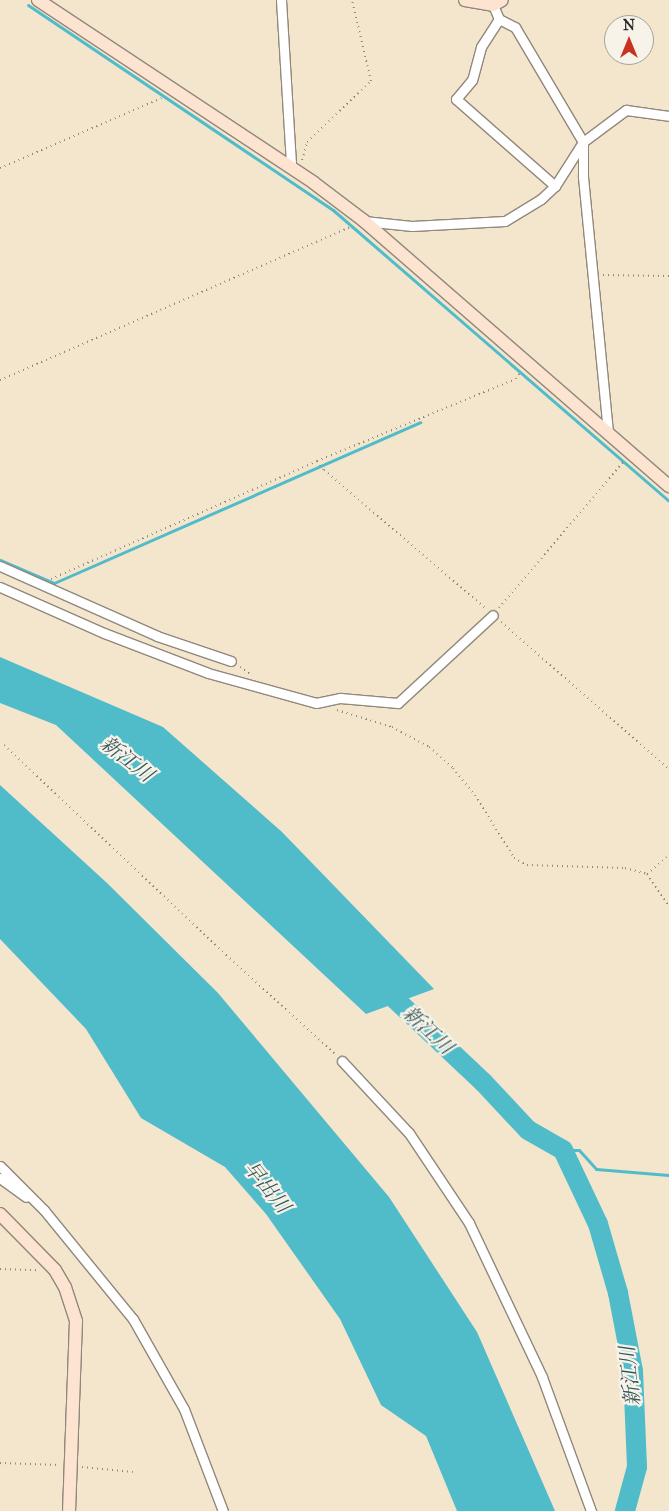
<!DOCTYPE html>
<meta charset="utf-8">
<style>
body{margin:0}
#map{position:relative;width:669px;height:1511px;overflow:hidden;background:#f4e5cd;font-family:"IM FELL Great Primer","Noto Serif JP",serif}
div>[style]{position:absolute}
.water>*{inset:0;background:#50bcca}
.stream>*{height:3px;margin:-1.5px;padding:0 1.5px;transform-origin:1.5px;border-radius:1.5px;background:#50bcca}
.river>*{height:20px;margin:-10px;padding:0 10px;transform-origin:10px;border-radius:10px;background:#50bcca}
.path>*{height:2px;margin-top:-1px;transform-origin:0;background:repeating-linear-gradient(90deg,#90887c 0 1px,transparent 0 5px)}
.roads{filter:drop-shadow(1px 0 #90887c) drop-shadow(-1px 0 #90887c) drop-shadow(0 1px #90887c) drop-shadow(0 -1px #90887c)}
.street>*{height:9px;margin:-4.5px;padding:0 4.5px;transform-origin:4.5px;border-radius:4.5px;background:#fff}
.secondary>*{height:12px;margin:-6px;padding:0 6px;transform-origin:6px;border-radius:6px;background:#fde4d1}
span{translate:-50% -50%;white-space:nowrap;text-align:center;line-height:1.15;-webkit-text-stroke:4.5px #f7f3e8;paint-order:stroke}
.water-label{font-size:20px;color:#36565b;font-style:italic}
.north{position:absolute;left:604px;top:15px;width:50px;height:50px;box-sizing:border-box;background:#f7f3e8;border:1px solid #a5a39c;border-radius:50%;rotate:0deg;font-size:14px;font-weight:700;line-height:20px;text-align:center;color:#2b2b2b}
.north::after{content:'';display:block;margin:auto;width:18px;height:22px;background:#c8321e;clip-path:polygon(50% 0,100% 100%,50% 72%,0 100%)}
</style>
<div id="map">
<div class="water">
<i style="clip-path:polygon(0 657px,163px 727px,282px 832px,434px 989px,366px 1014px,56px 725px,0 703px)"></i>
<i style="clip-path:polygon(0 785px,107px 883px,218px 993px,389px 1197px,477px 1332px,555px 1511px,457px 1511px,426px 1436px,381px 1405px,340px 1319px,266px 1214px,225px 1167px,141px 1118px,86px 1029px,0 939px)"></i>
</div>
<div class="stream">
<i style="left:28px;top:5px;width:367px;rotate:33.9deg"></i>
<i style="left:333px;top:210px;width:444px;rotate:40.9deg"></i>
<i style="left:0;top:560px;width:59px;rotate:23.1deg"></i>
<i style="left:54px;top:583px;width:400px;rotate:-23.7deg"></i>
<i style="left:563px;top:1150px;width:16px"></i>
<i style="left:579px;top:1150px;width:25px;rotate:48deg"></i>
<i style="left:596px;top:1169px;width:73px;rotate:4.7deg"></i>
</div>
<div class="river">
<i style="left:379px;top:984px;width:144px;rotate:43.3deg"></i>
<i style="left:484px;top:1083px;width:64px;rotate:46.9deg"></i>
<i style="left:528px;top:1130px;width:40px;rotate:29.7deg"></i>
<i style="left:563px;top:1150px;width:82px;rotate:64.7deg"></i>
<i style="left:598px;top:1224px;width:72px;rotate:73.8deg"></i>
<i style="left:618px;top:1293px;width:79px;rotate:79.1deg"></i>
<i style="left:633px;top:1371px;width:96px;rotate:87.6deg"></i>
<i style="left:637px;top:1467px;width:46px;rotate:105.3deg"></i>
</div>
<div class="path">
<i style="left:302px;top:160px;width:19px;rotate:-74deg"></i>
<i style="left:307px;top:142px;width:88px;rotate:-43.6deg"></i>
<i style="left:371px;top:81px;width:83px;rotate:-103.2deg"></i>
<i style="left:0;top:168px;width:176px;rotate:-23.4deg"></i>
<i style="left:603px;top:275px;width:66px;rotate:0.9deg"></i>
<i style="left:0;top:380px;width:385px;rotate:-23.6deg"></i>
<i style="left:317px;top:461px;width:11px;rotate:52deg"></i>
<i style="left:324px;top:470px;width:213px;rotate:40.6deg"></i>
<i style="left:51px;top:579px;width:291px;rotate:-23.9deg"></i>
<i style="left:317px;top:461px;width:215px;rotate:-22.4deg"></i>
<i style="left:516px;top:379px;width:7px;rotate:-56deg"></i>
<i style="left:499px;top:608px;width:193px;rotate:-49.6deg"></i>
<i style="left:501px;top:622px;width:223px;rotate:41.2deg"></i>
<i style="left:240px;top:667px;width:12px;rotate:35deg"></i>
<i style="left:337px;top:710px;width:58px;rotate:17.2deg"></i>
<i style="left:392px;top:727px;width:42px;rotate:28.4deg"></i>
<i style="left:429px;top:747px;width:32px;rotate:41deg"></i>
<i style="left:453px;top:768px;width:35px;rotate:51deg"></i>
<i style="left:475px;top:795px;width:74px;rotate:58.2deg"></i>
<i style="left:514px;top:858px;width:15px;rotate:28deg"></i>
<i style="left:527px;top:865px;width:98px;rotate:1.8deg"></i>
<i style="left:625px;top:868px;width:23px;rotate:15deg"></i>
<i style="left:647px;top:874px;width:40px;rotate:56deg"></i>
<i style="left:4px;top:745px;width:306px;rotate:43.4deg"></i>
<i style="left:226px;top:955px;width:147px;rotate:42.2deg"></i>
<i style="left:647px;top:874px;width:29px;rotate:-41deg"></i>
<i style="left:0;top:1269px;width:38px;rotate:2deg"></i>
<i style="left:0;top:1463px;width:60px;rotate:1.9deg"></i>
<i style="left:82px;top:1467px;width:51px;rotate:5.6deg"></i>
</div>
<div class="roads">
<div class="street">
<i style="left:281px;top:0;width:165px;rotate:86.5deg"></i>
<i style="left:493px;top:5px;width:15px;rotate:67deg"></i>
<i style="left:499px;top:19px;width:18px;rotate:27deg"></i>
<i style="left:515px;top:27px;width:134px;rotate:59.4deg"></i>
<i style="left:583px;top:142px;width:35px;rotate:90deg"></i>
<i style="left:583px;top:177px;width:257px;rotate:84.4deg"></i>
<i style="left:499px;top:19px;width:33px;rotate:123deg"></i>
<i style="left:481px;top:47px;width:34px;rotate:105deg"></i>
<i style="left:472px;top:80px;width:25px;rotate:130deg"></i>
<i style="left:456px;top:99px;width:132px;rotate:41.3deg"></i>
<i style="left:364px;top:221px;width:48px;rotate:5.9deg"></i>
<i style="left:412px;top:226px;width:93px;rotate:-3.1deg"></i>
<i style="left:505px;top:221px;width:42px;rotate:-31.4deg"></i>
<i style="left:541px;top:199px;width:19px;rotate:-43deg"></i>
<i style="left:555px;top:186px;width:52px;rotate:-57.5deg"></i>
<i style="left:583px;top:142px;width:54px;rotate:-36.7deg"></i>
<i style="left:626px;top:110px;width:43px;rotate:7.9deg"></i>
<i style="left:0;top:566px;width:172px;rotate:24deg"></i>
<i style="left:157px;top:636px;width:78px;rotate:18.7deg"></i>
<i style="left:0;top:587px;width:114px;rotate:23.9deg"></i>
<i style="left:104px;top:633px;width:111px;rotate:21deg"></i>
<i style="left:208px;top:673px;width:112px;rotate:15.5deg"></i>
<i style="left:316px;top:703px;width:25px;rotate:-12deg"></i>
<i style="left:340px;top:698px;width:58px;rotate:4.9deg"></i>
<i style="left:398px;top:703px;width:129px;rotate:-42.8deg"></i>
<i style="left:342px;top:1061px;width:98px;rotate:47.1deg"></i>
<i style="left:409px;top:1133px;width:108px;rotate:56.3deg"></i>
<i style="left:469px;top:1223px;width:170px;rotate:64.6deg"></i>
<i style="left:542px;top:1377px;width:143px;rotate:69.9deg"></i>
<i style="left:0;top:1166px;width:62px;rotate:45deg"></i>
<i style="left:44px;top:1210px;width:141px;rotate:50.8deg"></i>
<i style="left:133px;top:1319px;width:103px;rotate:60.5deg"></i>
<i style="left:184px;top:1409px;width:109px;rotate:69.1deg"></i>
<i style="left:0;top:1178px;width:32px;rotate:36deg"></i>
</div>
<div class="secondary">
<i style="left:38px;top:0;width:331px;rotate:33.5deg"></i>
<i style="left:314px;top:183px;width:63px;rotate:37.2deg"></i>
<i style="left:364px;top:221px;width:404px;rotate:41deg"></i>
<i style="left:465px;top:0;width:28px;rotate:10deg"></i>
<i style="left:493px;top:5px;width:10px;rotate:-29deg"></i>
<i style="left:0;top:1214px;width:78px;rotate:45.5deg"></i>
<i style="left:55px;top:1270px;width:20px;rotate:60deg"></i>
<i style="left:65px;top:1287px;width:36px;rotate:72deg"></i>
<i style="left:76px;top:1321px;width:190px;rotate:92.1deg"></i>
</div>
</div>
<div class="water-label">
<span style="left:127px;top:759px;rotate:38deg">新江川</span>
<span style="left:428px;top:1030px;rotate:43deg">新江川</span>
<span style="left:267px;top:1187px;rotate:51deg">早出川</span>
<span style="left:630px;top:1376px;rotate:-96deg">新江川</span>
</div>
<div class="north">N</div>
</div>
